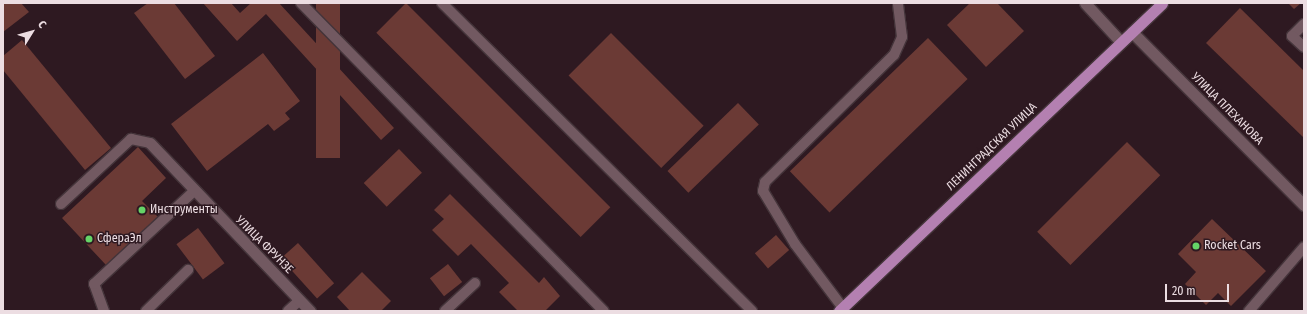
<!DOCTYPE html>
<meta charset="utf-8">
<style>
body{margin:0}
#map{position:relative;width:1307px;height:314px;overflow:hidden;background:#2e1921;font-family:"Fira Sans Condensed",sans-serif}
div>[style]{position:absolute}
.building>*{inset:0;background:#6b3a35;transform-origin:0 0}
.roads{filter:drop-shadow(1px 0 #44343a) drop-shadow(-1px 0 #44343a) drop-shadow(0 1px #44343a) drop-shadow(0 -1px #44343a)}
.service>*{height:10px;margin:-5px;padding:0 5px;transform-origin:5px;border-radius:5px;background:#725961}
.minor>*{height:11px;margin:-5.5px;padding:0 5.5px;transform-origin:5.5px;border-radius:5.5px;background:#725961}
.tertiary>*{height:11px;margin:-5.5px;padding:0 5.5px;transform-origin:5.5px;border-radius:5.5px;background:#725961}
.trunk>*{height:11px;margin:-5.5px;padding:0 5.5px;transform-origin:5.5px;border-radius:5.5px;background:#b480b1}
.dots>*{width:11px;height:11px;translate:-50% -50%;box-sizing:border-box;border:2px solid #2e1921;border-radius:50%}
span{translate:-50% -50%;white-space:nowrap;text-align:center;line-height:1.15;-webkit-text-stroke:3px #2e1921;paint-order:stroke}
.street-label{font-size:12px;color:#ecdde2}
.poi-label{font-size:12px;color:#ecdde2}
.left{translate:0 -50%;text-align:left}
.frame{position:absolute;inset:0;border:4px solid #ecdde2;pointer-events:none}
.north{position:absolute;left:12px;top:12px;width:40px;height:40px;-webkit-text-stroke:3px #2e1921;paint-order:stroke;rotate:53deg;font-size:11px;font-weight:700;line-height:16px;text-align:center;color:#ecdde2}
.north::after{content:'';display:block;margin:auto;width:14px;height:18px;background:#ecdde2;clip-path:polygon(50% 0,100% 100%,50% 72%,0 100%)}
.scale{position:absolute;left:1165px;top:284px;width:64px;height:18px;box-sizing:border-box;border:2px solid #ecdde2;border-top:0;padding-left:5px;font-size:12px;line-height:14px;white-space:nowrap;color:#ecdde2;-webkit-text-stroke:3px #2e1921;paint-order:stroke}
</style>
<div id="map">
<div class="building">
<i style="clip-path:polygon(3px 3px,21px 3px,29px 12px,3px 32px)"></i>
<i style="clip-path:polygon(148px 3px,174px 3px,215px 56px,185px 79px,134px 13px)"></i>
<i style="clip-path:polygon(203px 3px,231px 3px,240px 13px,251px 3px,279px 3px,394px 128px,381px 140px,266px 14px,237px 41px)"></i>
<i style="left:316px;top:3px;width:24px;height:155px"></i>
<i style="left:406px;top:3px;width:289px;height:42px;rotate:45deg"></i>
<i style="clip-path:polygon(970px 3px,997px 3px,1024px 31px,986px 67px,947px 25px)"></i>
<i style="clip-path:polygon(1288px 3px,1301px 3px,1294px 9px)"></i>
<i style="clip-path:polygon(1240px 8px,1304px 71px,1304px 138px,1206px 43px)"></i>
<i style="left:611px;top:33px;width:131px;height:60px;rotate:45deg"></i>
<i style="left:928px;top:38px;width:57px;height:192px;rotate:46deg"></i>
<i style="clip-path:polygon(22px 40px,111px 148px,85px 170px,3px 70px,3px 56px)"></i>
<i style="clip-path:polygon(263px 53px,300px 101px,285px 113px,290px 119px,274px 131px,268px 124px,207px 171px,171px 124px)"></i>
<i style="left:738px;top:103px;width:30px;height:98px;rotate:46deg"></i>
<i style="left:1127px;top:142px;width:47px;height:127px;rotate:45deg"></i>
<i style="clip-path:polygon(138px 147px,166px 178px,142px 201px,158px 217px,106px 265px,62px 218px)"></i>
<i style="left:399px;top:149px;width:33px;height:49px;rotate:46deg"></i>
<i style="clip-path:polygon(450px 194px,539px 283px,544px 277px,560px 296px,545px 311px,518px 311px,499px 292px,509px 283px,471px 244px,458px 256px,432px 230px,444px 219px,434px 210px)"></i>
<i style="clip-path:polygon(1212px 219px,1266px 271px,1231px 306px,1218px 293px,1206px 305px,1185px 284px,1196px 272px,1178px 254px)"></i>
<i style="left:198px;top:228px;width:44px;height:27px;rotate:53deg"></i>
<i style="left:776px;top:235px;width:20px;height:28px;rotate:49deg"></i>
<i style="left:298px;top:243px;width:54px;height:23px;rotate:48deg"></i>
<i style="left:448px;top:264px;width:23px;height:23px;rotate:52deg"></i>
<i style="clip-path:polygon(362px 272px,391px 301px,381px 311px,350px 311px,337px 297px)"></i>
</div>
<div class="roads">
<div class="service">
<i style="left:301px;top:3px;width:432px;rotate:45.5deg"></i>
<i style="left:442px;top:3px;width:437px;rotate:44.8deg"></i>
<i style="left:1304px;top:24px;width:17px;rotate:135deg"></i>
<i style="left:1292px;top:36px;width:16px;rotate:43deg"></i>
<i style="left:61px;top:204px;width:96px;rotate:-42.9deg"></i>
<i style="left:131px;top:139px;width:19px;rotate:12deg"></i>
<i style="left:843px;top:308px;width:80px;rotate:-126.9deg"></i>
<i style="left:795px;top:244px;width:62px;rotate:-121.1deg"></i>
<i style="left:763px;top:191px;width:9px;rotate:-77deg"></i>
<i style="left:765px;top:182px;width:181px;rotate:-44.6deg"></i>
<i style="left:894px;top:55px;width:20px;rotate:-66deg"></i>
<i style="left:902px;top:37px;width:34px;rotate:-97deg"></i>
<i style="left:104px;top:311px;width:29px;rotate:-110deg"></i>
<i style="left:94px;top:284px;width:135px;rotate:-42.9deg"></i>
<i style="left:146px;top:311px;width:59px;rotate:-44.3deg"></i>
<i style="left:288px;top:311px;width:16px;rotate:-43deg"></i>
<i style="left:445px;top:311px;width:41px;rotate:-43deg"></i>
<i style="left:1249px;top:311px;width:84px;rotate:-49.3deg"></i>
</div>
<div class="minor">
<i style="left:1132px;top:32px;width:244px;rotate:45.2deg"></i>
<i style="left:150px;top:143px;width:232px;rotate:46.4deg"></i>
</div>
<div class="tertiary">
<i style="left:1085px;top:3px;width:53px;rotate:47.3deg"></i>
</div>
<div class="trunk">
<i style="left:839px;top:311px;width:446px;rotate:-43.6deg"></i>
</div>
</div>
<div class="dots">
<i style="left:142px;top:210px;background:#65d467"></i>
<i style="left:89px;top:239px;background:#65d467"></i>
<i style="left:1196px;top:246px;background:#65d467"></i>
</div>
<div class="street-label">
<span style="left:1227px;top:109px;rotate:45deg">УЛИЦА ПЛЕХАНОВА</span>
<span style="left:992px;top:147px;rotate:-44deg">ЛЕНИНГРАДСКАЯ УЛИЦА</span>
<span style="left:264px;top:245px;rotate:45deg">УЛИЦА ФРУНЗЕ</span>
</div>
<div class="poi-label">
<span class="left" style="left:150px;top:210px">Инструменты</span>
<span class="left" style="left:97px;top:239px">СфераЭл</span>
<span class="left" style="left:1204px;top:246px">Rocket Cars</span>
</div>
<div class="frame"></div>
<div class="north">С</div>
<div class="scale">20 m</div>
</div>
